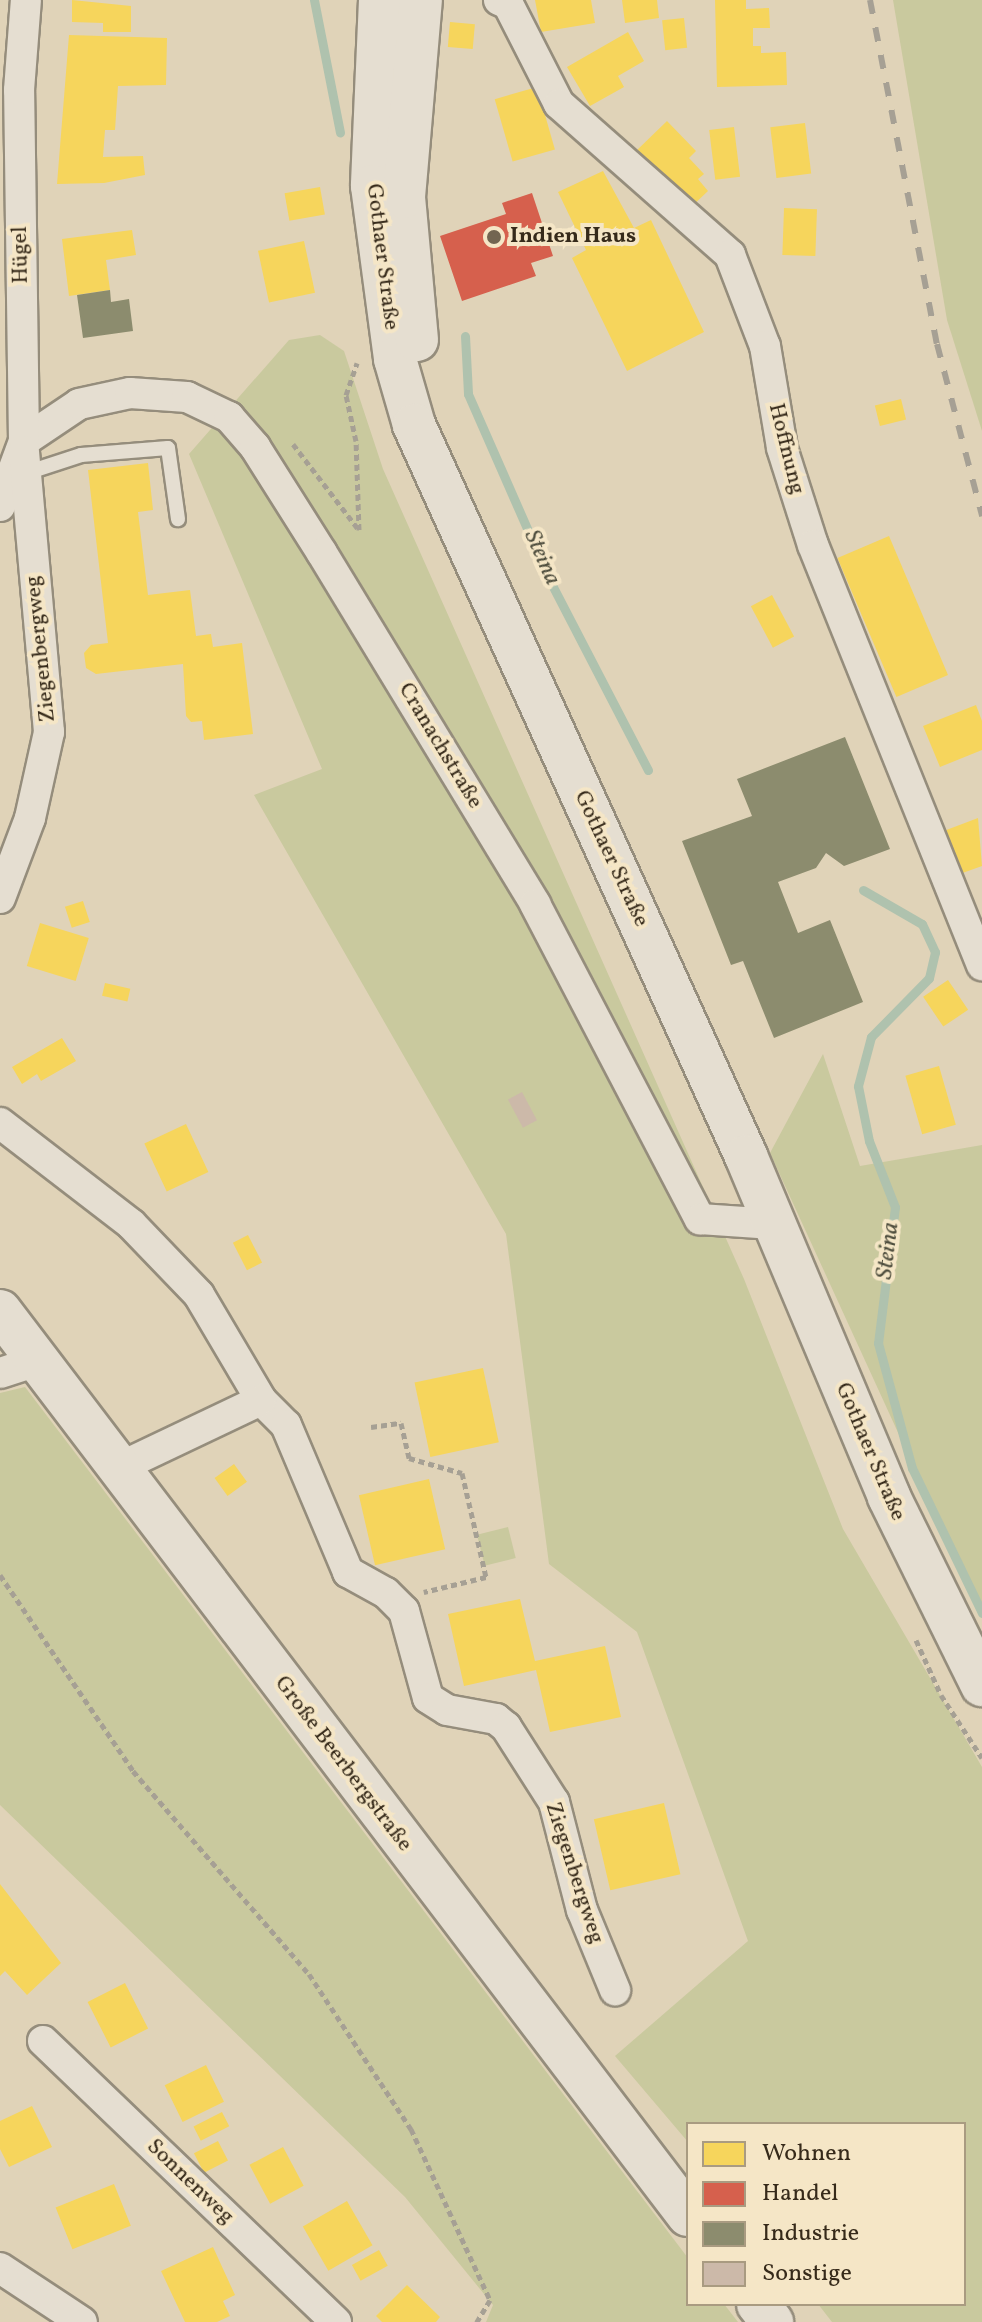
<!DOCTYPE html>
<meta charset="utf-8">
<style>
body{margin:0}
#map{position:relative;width:982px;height:2322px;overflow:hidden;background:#e0d3b8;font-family:Vollkorn,serif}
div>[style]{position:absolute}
.green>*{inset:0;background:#c9c99e;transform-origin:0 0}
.homes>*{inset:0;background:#f6d55c;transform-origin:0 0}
.shops>*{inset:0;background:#d6604d}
.industry>*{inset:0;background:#8c8c6e}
.stream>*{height:9px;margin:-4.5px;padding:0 4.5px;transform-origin:4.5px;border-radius:4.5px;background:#afc2ae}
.building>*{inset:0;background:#ccb9a9;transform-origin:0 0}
.path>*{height:5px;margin-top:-2.5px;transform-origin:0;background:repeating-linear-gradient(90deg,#a6a094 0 6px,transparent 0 10px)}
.roads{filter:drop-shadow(2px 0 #958d7c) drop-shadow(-2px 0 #958d7c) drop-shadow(0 2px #958d7c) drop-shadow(0 -2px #958d7c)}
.lane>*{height:14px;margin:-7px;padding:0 7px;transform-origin:7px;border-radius:7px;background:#e5ded1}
.street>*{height:30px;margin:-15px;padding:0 15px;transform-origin:15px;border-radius:15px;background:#e5ded1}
.secondary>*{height:42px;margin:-21px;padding:0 21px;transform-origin:21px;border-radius:21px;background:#e5ded1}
.rail>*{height:6px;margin-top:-3px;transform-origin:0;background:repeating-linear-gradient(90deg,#a6a094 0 14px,transparent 0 28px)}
.dots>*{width:22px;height:22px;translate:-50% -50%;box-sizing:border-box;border:4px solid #f5e6c6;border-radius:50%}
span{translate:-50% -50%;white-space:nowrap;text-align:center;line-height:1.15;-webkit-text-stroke:8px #f5e6c6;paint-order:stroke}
.poi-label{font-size:22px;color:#362a1a;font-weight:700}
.left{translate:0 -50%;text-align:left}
.street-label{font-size:22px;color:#362a1a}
.water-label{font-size:24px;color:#4f4e3e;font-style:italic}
.legend{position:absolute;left:686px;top:2122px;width:280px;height:184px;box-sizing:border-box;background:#f5e6c6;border:2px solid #a99b81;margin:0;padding:10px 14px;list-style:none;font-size:24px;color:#362a1a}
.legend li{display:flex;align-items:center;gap:16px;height:40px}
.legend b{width:40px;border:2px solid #a99b81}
</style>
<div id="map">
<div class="green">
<i style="clip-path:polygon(893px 0,982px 0,982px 431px,947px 320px)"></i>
<i style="clip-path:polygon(320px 335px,344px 351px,383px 469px,744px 1279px,843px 1529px,982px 1767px,982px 2322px,832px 2322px,818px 2304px,964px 2304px,964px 2124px,688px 2124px,688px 2142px,615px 2056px,748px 1941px,637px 1632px,549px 1564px,506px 1234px,254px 795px,322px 769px,189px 454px,289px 340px)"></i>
<i style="clip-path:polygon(823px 1054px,860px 1166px,982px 1145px,982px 1616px,770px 1153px)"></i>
<i style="clip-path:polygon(25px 1387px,688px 2258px,688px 2304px,724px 2304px,738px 2322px,486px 2322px,493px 2305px,405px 2197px,0 1805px,0 1393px)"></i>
<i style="left:508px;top:1527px;width:32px;height:32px;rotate:76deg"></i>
</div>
<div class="homes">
<i style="clip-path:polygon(72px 0,131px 6px,131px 32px,103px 32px,103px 23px,72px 22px)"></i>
<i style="clip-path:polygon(535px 0,591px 0,595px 23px,541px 32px)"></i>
<i style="clip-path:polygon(622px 0,657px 0,659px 18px,625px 23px)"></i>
<i style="clip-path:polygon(715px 0,746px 0,746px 9px,769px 8px,770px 28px,753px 28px,753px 46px,761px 46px,761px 53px,786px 52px,787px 85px,717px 87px)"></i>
<i style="left:684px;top:18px;width:30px;height:22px;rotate:84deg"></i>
<i style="left:450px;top:22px;width:25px;height:25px;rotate:5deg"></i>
<i style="clip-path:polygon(628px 32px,644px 61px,618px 76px,624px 87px,590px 106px,567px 67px)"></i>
<i style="clip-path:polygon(69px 35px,167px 38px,166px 85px,118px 86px,115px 130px,105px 130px,103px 157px,143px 156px,145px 175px,104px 183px,57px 184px)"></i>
<i style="left:537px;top:87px;width:65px;height:44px;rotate:74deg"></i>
<i style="clip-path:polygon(667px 121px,696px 151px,689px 158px,704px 174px,698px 179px,708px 191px,688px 210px,634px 153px)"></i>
<i style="left:805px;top:123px;width:51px;height:35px;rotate:83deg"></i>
<i style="left:734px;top:127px;width:50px;height:25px;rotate:83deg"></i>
<i style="clip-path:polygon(603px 171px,634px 228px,651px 220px,704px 332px,627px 371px,572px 258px,586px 250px,558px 192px)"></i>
<i style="left:320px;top:187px;width:28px;height:36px;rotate:80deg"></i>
<i style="left:784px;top:208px;width:33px;height:47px;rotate:2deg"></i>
<i style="clip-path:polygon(132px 230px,136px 255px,106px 260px,110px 290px,69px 296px,62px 239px)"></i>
<i style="left:304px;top:241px;width:53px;height:47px;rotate:78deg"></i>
<i style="left:901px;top:399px;width:21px;height:27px;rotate:76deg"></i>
<i style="clip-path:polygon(148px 463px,153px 510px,138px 512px,148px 595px,190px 590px,196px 636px,211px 634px,213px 647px,242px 643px,253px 734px,204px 740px,202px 721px,191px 722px,186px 716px,183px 664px,96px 674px,86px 668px,84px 653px,91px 645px,108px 643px,88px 470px)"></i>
<i style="left:889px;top:536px;width:151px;height:56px;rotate:67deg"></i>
<i style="left:772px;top:595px;width:47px;height:24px;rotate:62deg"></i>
<i style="clip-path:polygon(976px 705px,982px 721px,982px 750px,940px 767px,923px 726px)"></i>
<i style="clip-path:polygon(978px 818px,982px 866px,957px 875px,941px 832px)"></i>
<i style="left:83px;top:901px;width:22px;height:19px;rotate:72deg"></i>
<i style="left:40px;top:923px;width:51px;height:45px;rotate:17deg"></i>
<i style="left:948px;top:980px;width:36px;height:30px;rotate:56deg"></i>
<i style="left:105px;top:983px;width:26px;height:13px;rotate:13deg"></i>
<i style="clip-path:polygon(62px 1038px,76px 1061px,41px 1081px,37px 1074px,22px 1084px,12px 1067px)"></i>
<i style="left:939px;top:1066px;width:61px;height:35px;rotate:74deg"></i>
<i style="left:186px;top:1124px;width:53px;height:46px;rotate:65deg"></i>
<i style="left:248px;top:1235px;width:31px;height:17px;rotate:63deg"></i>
<i style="left:483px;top:1368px;width:76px;height:70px;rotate:78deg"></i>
<i style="left:234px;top:1464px;width:22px;height:24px;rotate:54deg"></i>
<i style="left:429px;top:1479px;width:72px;height:72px;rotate:77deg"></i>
<i style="clip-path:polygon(520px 1599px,535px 1661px,605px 1646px,621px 1717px,550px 1732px,536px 1670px,464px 1686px,448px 1614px)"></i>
<i style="left:664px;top:1803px;width:73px;height:72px;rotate:77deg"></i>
<i style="clip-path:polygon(0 1884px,61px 1963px,27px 1995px,5px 1971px,0 1976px)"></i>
<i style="left:125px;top:1983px;width:51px;height:42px;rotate:63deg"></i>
<i style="left:206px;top:2065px;width:41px;height:46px;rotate:64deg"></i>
<i style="clip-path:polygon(32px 2106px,52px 2147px,9px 2167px,0 2149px,0 2121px)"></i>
<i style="left:222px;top:2112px;width:16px;height:32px;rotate:63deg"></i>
<i style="left:218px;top:2141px;width:22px;height:27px;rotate:63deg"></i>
<i style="left:283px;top:2147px;width:44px;height:38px;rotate:62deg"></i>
<i style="left:114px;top:2184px;width:45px;height:63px;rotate:68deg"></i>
<i style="left:347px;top:2201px;width:51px;height:51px;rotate:60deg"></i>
<i style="clip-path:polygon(213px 2247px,235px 2295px,223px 2301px,230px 2316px,217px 2322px,185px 2322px,161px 2271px)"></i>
<i style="left:379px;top:2250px;width:18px;height:31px;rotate:61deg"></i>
<i style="clip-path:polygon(407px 2285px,440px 2317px,436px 2322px,382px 2322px,376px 2316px)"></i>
</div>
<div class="shops">
<i style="clip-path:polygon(532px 193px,553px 256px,531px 263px,536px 276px,462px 301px,440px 236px,506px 214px,502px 203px)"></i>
</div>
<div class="industry">
<i style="clip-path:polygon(110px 290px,111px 302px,129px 299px,133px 331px,83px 338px,77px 295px)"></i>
<i style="clip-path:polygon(845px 737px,890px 849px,844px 866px,826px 853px,816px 868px,778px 882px,798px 933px,830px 920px,863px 1002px,774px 1038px,743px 961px,731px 965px,682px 841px,752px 816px,737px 779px)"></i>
</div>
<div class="stream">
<i style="left:314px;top:0;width:135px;rotate:78.9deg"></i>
<i style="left:465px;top:336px;width:58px;rotate:87deg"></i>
<i style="left:468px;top:394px;width:204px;rotate:66.3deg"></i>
<i style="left:550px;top:581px;width:213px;rotate:62.6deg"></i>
<i style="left:863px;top:890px;width:68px;rotate:30deg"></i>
<i style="left:922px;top:924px;width:31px;rotate:65deg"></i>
<i style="left:935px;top:952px;width:27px;rotate:103deg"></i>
<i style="left:929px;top:978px;width:83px;rotate:134.5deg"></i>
<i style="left:871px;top:1037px;width:51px;rotate:104.9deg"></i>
<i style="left:858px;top:1086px;width:56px;rotate:78.7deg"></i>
<i style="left:869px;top:1141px;width:71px;rotate:68.5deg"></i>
<i style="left:895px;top:1207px;width:137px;rotate:97.1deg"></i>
<i style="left:878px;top:1343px;width:130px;rotate:74.8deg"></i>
<i style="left:912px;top:1468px;width:161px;rotate:64.2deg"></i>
</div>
<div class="building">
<i style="left:522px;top:1092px;width:32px;height:16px;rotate:62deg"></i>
</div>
<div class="path">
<i style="left:293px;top:444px;width:108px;rotate:52.5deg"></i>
<i style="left:359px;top:530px;width:89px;rotate:-91.9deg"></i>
<i style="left:356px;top:441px;width:47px;rotate:-102.3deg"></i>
<i style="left:346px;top:395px;width:34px;rotate:-71deg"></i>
<i style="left:371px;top:1427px;width:30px;rotate:-8deg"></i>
<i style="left:401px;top:1423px;width:36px;rotate:77deg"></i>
<i style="left:409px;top:1458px;width:55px;rotate:15.8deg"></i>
<i style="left:462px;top:1473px;width:107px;rotate:77deg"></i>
<i style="left:486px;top:1577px;width:64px;rotate:166.4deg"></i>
<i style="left:0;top:1575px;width:237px;rotate:55.8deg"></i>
<i style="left:133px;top:1771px;width:269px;rotate:49.1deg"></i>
<i style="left:309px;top:1974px;width:186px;rotate:56.7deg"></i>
<i style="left:411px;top:2129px;width:188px;rotate:65.2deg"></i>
<i style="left:490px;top:2300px;width:26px;rotate:121deg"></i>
<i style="left:916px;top:1640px;width:60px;rotate:65.6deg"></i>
<i style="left:941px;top:1695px;width:75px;rotate:56.9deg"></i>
</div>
<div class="roads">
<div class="lane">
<i style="left:26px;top:473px;width:58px;rotate:-18.1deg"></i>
<i style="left:81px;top:455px;width:87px;rotate:-4.6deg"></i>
<i style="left:168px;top:448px;width:72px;rotate:82deg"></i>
</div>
<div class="street">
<i style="left:499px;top:0;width:10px;rotate:24deg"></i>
<i style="left:508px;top:4px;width:112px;rotate:63deg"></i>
<i style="left:559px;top:104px;width:228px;rotate:41.4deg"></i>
<i style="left:730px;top:255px;width:97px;rotate:69deg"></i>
<i style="left:765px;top:346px;width:103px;rotate:80.5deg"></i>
<i style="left:782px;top:448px;width:102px;rotate:72.3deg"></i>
<i style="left:813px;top:545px;width:453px;rotate:68.1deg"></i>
<i style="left:24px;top:441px;width:66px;rotate:-33.9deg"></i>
<i style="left:79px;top:404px;width:52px;rotate:-12.2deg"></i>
<i style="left:130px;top:393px;width:57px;rotate:4deg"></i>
<i style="left:187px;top:397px;width:47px;rotate:25.5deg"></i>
<i style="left:229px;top:417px;width:40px;rotate:49deg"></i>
<i style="left:255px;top:447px;width:125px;rotate:57.7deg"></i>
<i style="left:322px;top:553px;width:411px;rotate:58.7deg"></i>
<i style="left:535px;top:904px;width:356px;rotate:62.4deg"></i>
<i style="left:700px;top:1219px;width:73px;rotate:3.9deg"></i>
<i style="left:0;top:506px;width:69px;rotate:-69.7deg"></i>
<i style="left:24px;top:441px;width:351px;rotate:-90.8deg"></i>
<i style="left:19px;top:90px;width:90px;rotate:-85.6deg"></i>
<i style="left:0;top:898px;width:85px;rotate:-69.4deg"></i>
<i style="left:30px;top:818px;width:88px;rotate:-77.5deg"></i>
<i style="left:49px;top:732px;width:282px;rotate:-95.1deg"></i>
<i style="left:0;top:1123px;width:165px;rotate:37.6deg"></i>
<i style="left:131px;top:1224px;width:98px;rotate:46.2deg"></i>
<i style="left:199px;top:1295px;width:122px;rotate:59.4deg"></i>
<i style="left:261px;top:1400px;width:35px;rotate:45deg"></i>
<i style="left:286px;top:1425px;width:160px;rotate:67.1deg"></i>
<i style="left:348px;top:1572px;width:43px;rotate:28.9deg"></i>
<i style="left:386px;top:1593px;width:25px;rotate:45deg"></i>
<i style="left:404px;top:1611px;width:90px;rotate:74.6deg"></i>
<i style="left:428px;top:1698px;width:22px;rotate:32deg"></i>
<i style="left:447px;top:1710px;width:50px;rotate:10.4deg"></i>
<i style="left:496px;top:1719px;width:13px;rotate:39deg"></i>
<i style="left:506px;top:1727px;width:89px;rotate:57.4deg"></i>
<i style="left:554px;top:1802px;width:112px;rotate:75.5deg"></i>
<i style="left:582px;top:1910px;width:87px;rotate:67.6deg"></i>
<i style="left:0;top:1373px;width:38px;rotate:-18deg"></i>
<i style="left:118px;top:1468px;width:158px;rotate:-25.4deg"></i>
<i style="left:43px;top:2041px;width:406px;rotate:43.8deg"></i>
<i style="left:0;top:2268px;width:98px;rotate:33.4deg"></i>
</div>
<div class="secondary">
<i style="left:380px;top:0;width:186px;rotate:92.5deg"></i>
<i style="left:372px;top:186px;width:175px;rotate:82.4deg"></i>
<i style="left:395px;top:359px;width:69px;rotate:73.9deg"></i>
<i style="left:414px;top:425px;width:803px;rotate:65.57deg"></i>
<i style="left:746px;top:1156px;width:370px;rotate:67.2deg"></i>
<i style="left:889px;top:1497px;width:210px;rotate:63.7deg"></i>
<i style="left:417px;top:340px;width:144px;rotate:-95.2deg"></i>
<i style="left:404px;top:197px;width:198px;rotate:-85.1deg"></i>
<i style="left:0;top:1311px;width:1136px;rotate:52.73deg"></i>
<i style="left:758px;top:2304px;width:23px;rotate:52deg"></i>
</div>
</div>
<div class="rail">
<i style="left:870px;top:0;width:350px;rotate:79deg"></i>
<i style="left:937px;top:344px;width:178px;rotate:75.3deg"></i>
</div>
<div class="dots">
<i style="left:494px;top:237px;background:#726551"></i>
</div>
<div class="poi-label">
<span class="left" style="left:510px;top:237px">Indien Haus</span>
</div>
<div class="street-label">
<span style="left:21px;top:255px;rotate:-91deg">Hügel</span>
<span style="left:382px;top:257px;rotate:83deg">Gothaer Straße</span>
<span style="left:786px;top:449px;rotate:76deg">Hoffnung</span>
<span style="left:41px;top:649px;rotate:-96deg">Ziegenbergweg</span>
<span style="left:440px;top:746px;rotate:59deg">Cranachstraße</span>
<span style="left:611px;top:859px;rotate:65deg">Gothaer Straße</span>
<span style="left:870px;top:1452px;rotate:67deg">Gothaer Straße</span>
<span style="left:343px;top:1764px;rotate:53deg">Große Beerbergstraße</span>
<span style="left:574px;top:1873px;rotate:72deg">Ziegenbergweg</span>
<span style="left:190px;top:2182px;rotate:44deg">Sonnenweg</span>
</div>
<div class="water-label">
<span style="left:541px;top:558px;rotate:66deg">Steina</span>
<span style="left:889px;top:1251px;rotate:-83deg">Steina</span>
</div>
<ul class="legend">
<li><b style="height:22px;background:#f6d55c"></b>Wohnen</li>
<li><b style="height:22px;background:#d6604d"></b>Handel</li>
<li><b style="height:22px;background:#8c8c6e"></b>Industrie</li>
<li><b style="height:22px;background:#ccb9a9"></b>Sonstige</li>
</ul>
</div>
